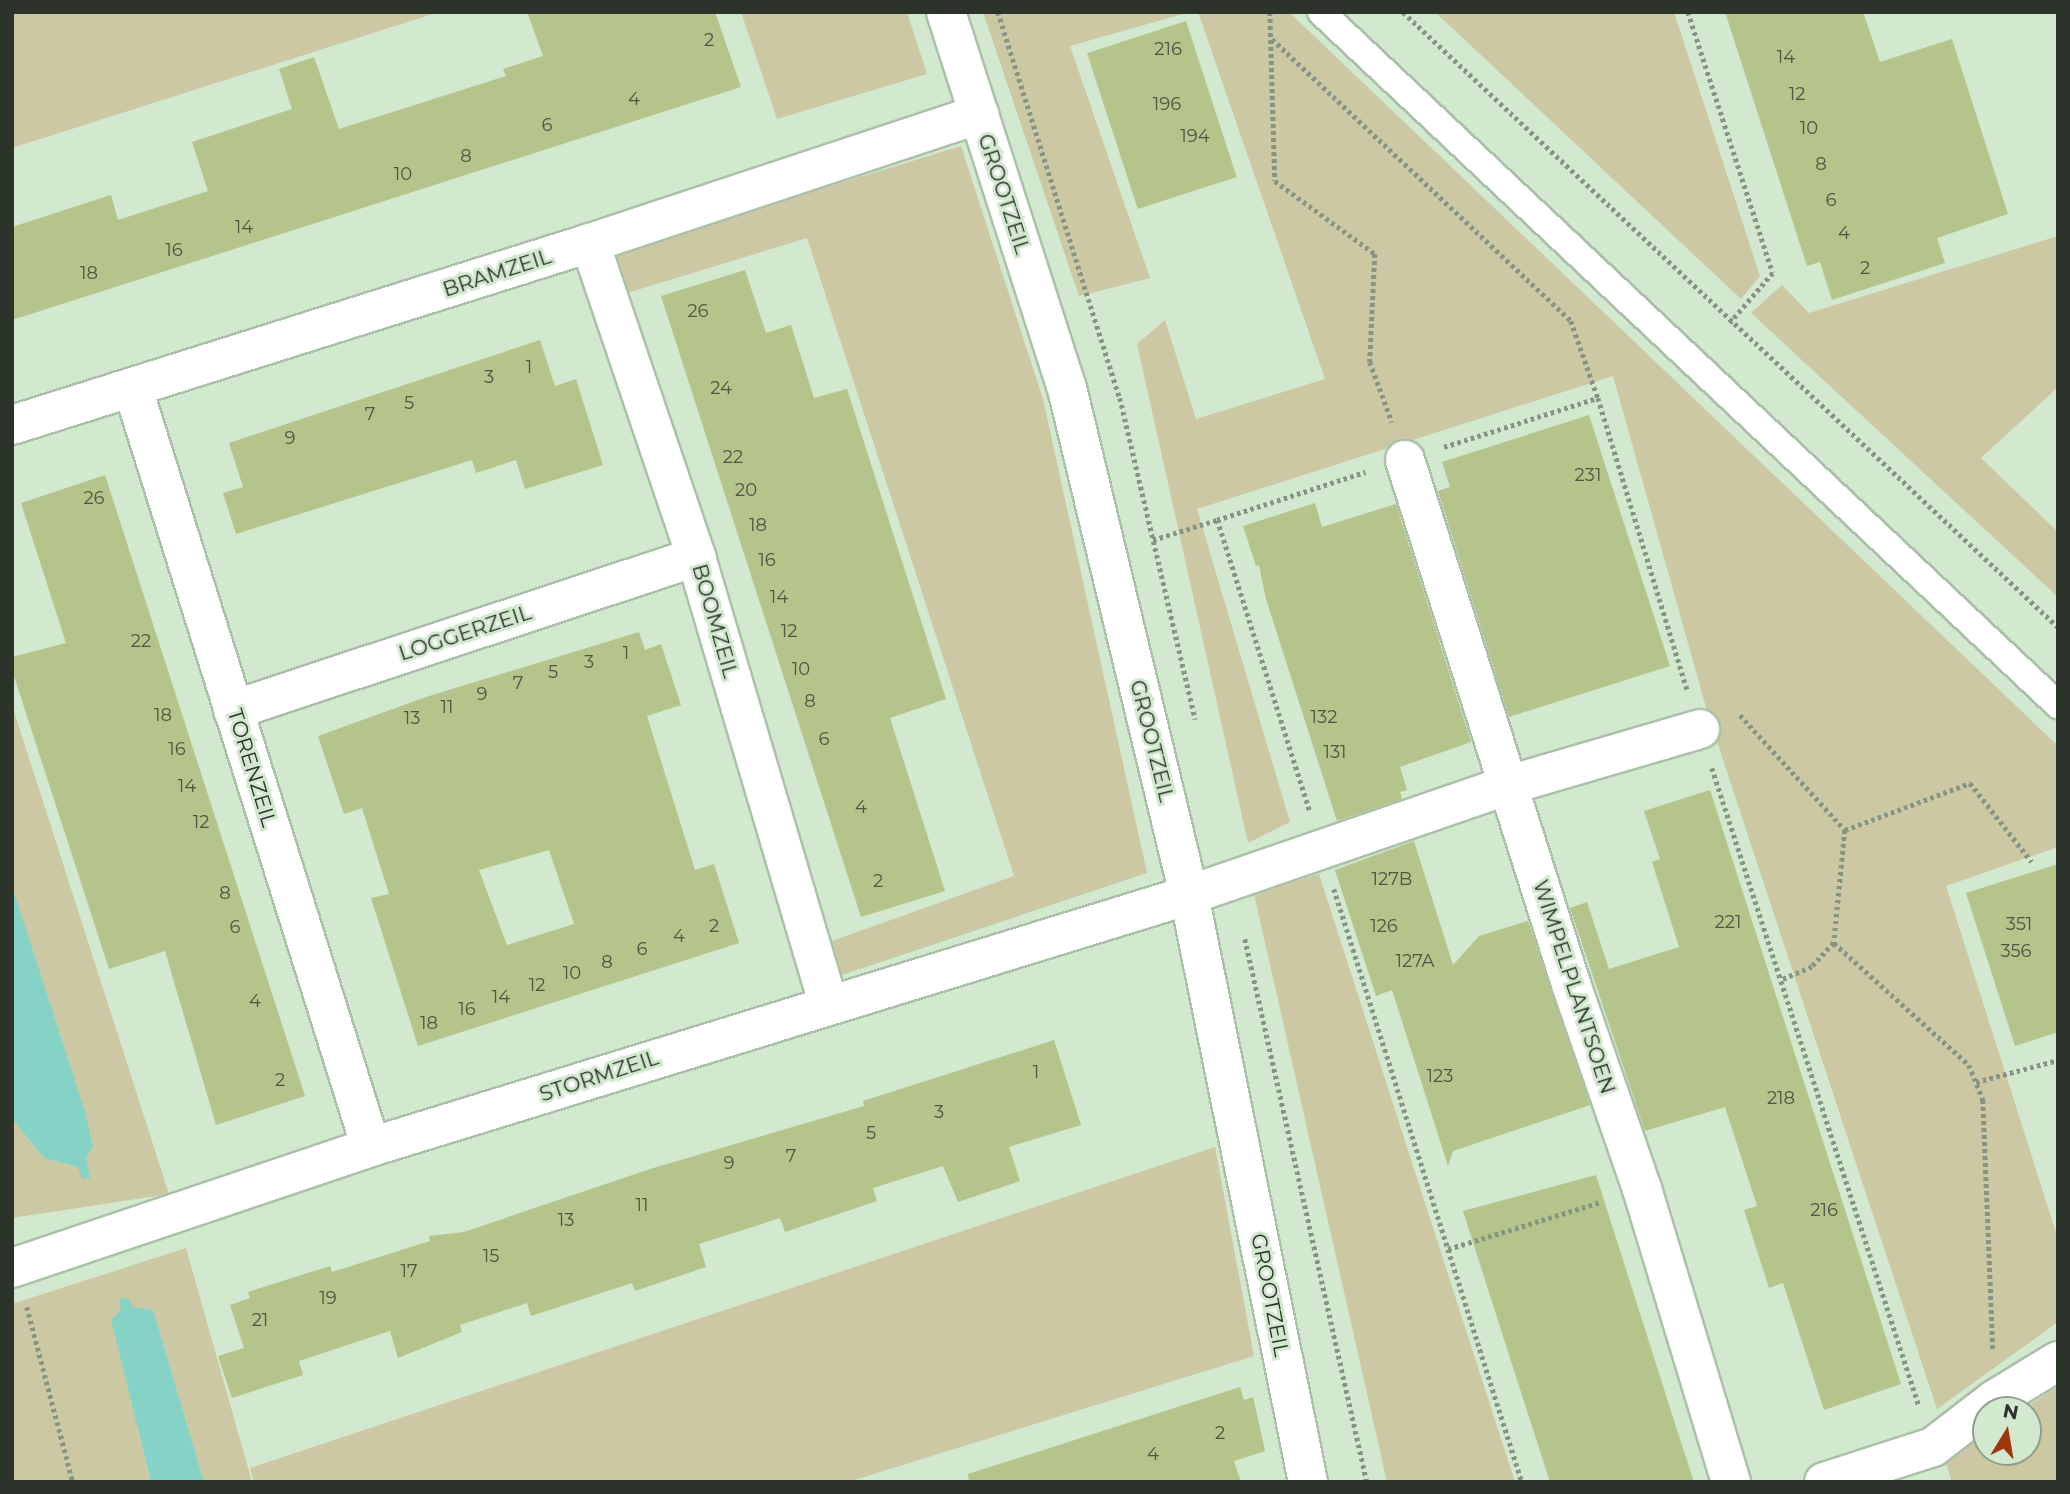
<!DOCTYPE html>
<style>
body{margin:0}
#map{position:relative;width:2070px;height:1494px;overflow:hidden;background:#d2e8cf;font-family:Montserrat,sans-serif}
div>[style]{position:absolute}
.green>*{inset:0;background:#cdc8a4}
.water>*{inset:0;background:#85d2c6}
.building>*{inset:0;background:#b4c48b;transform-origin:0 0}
.path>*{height:4.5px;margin-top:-2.25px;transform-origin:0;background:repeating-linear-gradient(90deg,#859483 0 3.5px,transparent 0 7px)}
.roads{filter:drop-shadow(2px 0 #acc1a9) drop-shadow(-2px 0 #acc1a9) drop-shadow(0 2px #acc1a9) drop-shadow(0 -2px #acc1a9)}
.service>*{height:26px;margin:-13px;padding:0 13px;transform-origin:13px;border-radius:13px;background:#fff}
.minor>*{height:38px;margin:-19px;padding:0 19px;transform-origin:19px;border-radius:19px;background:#fff}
span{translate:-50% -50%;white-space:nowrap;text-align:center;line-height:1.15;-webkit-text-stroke:6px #d2e8cf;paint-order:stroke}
.number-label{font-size:18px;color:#4d5742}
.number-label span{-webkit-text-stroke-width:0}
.street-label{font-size:21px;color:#2b332a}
.frame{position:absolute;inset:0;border:14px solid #2b332a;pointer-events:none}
.north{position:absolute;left:1972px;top:1396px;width:70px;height:70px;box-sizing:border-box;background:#d2e8cf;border:2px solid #8fa08d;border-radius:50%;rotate:11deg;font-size:19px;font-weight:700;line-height:28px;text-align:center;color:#2b332a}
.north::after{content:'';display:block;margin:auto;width:24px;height:32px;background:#9c360f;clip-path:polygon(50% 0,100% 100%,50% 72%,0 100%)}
</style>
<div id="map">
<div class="green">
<i style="clip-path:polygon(12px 12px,439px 12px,12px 148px)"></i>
<i style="clip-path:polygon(741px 12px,907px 12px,927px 74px,777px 119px)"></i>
<i style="clip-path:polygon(983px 12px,1190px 12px,1070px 46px,1150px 278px,1079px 296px)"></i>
<i style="clip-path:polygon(1198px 12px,1289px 12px,2058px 746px,2058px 847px,1946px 886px,2058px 1239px,2058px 1322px,1937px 1409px,1707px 711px,1613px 376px,1197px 509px,1290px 822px,1248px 843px,1137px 344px,1165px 320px,1196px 419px,1325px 379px)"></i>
<i style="clip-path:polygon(1435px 12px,1674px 12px,1760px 276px,1741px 299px)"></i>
<i style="clip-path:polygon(961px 146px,1043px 399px,1147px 873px,842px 975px,832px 941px,1014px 876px,807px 238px,624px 294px,615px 252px)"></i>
<i style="clip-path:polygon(2058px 236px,2058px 387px,1981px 458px,2058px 532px,2058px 597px,1751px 313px,1782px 285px,1809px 313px)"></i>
<i style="clip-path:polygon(12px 705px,169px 1194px,12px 1218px,12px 1119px,44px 1158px,78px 1167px,93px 1147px,12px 886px)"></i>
<i style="clip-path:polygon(1319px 874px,1515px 1482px,1387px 1482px,1254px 894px)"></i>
<i style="clip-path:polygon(1215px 1147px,1254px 1356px,848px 1482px,254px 1482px,250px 1468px)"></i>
<i style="clip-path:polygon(186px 1248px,252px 1482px,204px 1482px,153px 1311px,121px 1310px,137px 1426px,151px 1482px,12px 1482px,12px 1304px)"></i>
<i style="clip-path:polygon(2058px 1387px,2058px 1482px,1952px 1482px,1944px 1457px,1986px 1431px,1986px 1452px,2028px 1452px,2028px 1410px,2021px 1410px)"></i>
</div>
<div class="water">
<i style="clip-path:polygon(12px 886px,85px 1112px,93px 1147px,86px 1157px,90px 1178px,82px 1179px,78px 1167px,44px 1158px,12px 1119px)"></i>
<i style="clip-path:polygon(128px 1298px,133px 1307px,153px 1310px,204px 1482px,151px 1482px,111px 1320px,121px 1310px,119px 1299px)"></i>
</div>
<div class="building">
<i style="clip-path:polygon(527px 12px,715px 12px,741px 87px,12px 320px,12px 227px,111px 195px,118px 220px,208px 191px,192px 142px,292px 109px,279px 69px,314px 57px,339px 129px,506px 76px,503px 69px,543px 56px)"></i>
<i style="clip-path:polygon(1725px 12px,1863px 12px,1880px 62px,1952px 39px,2008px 214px,1937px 238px,1945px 263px,1832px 300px,1820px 262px,1807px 266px)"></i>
<i style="left:1186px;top:21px;width:164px;height:104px;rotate:72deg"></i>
<i style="clip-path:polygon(745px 270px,766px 333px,791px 325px,814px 398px,847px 389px,946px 699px,890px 718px,945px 891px,861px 917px,661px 296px)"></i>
<i style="clip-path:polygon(540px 340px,555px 386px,576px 379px,603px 465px,525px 489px,516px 460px,476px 473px,472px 460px,236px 534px,223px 493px,243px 487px,229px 443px)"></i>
<i style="clip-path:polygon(1589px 415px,1670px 666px,1509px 717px,1438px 491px,1450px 487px,1442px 462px)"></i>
<i style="clip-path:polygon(105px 475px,305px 1096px,216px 1125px,165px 951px,109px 969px,12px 670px,12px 657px,66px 643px,21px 503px)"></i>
<i style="clip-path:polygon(1315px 503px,1322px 527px,1396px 504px,1471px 742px,1400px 767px,1407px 790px,1400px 792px,1402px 799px,1337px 821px,1266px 599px,1259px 565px,1256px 566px,1243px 526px)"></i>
<i style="clip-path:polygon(evenodd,639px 632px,645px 650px,661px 644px,681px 705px,647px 716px,695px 870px,714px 864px,739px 943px,418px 1046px,371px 898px,389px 894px,362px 808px,344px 814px,318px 736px,426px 697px,639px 632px,549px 850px,574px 924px,507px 945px,479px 870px,549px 850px)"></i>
<i style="clip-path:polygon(1710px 790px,1901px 1384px,1824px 1410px,1783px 1283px,1769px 1288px,1744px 1210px,1757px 1206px,1725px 1107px,1645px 1131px,1570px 908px,1587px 902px,1609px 969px,1679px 947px,1652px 862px,1660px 859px,1644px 811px)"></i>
<i style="clip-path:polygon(1414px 841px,1453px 965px,1479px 936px,1528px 921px,1590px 1105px,1453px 1151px,1448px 1166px,1392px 990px,1376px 996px,1335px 870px)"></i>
<i style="clip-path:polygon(2058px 864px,2058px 1032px,2015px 1046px,1966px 893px)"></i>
<i style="clip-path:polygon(1054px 1040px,1081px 1125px,1009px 1147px,1020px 1181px,958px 1202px,943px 1166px,873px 1188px,877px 1201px,785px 1232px,780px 1218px,699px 1244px,706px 1267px,635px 1291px,632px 1283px,531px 1316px,527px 1303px,460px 1325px,462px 1332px,398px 1358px,390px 1331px,299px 1361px,303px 1375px,232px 1398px,218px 1356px,244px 1348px,230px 1305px,250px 1298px,248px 1292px,330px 1266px,332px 1272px,430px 1241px,429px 1236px,464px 1232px,650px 1169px,864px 1106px,863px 1101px)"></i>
<i style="clip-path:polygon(1596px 1175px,1678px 1433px,1694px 1482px,1550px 1482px,1509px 1355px,1463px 1211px)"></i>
<i style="clip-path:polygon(1240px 1387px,1244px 1400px,1253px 1397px,1265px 1451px,1234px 1461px,1241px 1482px,969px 1482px,968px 1474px)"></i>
</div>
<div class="path">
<i style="left:998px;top:12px;width:405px;rotate:72.5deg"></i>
<i style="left:1120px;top:398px;width:330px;rotate:76.8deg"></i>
<i style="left:1270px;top:12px;width:169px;rotate:88.3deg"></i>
<i style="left:1275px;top:181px;width:124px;rotate:36.1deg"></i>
<i style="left:1375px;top:254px;width:108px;rotate:92.7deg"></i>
<i style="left:1370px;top:362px;width:64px;rotate:69.9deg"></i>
<i style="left:1403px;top:12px;width:898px;rotate:43.2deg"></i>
<i style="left:1688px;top:12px;width:274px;rotate:72deg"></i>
<i style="left:1773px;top:273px;width:66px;rotate:130.7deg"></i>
<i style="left:1272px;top:39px;width:411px;rotate:43.3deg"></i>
<i style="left:1571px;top:321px;width:82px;rotate:70.7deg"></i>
<i style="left:1444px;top:447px;width:162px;rotate:-17.7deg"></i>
<i style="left:1598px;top:398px;width:305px;rotate:73deg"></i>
<i style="left:1153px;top:540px;width:67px;rotate:-17.4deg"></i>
<i style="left:1740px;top:715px;width:156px;rotate:47.6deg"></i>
<i style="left:1845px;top:830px;width:114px;rotate:95.6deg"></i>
<i style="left:1834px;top:943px;width:33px;rotate:133deg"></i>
<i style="left:1812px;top:967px;width:33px;rotate:157deg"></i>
<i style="left:1712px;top:768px;width:671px;rotate:72.02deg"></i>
<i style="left:1309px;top:810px;width:304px;rotate:-107.6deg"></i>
<i style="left:1217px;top:520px;width:156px;rotate:-18deg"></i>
<i style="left:1845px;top:830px;width:134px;rotate:-20.6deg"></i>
<i style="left:1970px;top:783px;width:100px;rotate:51.9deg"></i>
<i style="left:1334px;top:889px;width:622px;rotate:72.41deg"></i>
<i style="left:1245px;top:939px;width:557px;rotate:77.34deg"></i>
<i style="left:1834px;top:943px;width:182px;rotate:42.1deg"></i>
<i style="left:1969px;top:1065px;width:38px;rotate:68deg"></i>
<i style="left:1983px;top:1100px;width:252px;rotate:87.7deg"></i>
<i style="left:1976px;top:1082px;width:85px;rotate:-15deg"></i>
<i style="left:1448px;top:1249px;width:160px;rotate:-17.1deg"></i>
<i style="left:27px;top:1307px;width:181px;rotate:75.3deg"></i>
</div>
<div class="roads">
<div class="service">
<i style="left:1321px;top:12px;width:1012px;rotate:43.24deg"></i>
</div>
<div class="minor">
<i style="left:946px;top:12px;width:395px;rotate:72.2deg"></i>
<i style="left:1067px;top:388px;width:521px;rotate:76.47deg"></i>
<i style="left:1189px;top:895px;width:599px;rotate:78.54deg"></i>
<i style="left:590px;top:243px;width:331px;rotate:71.3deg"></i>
<i style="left:696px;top:557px;width:465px;rotate:73.5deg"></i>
<i style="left:133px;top:389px;width:794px;rotate:72.57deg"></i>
<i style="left:12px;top:425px;width:606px;rotate:-17.48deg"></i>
<i style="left:590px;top:243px;width:410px;rotate:-18.3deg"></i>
<i style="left:1405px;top:460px;width:550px;rotate:72.42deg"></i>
<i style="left:1571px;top:984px;width:217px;rotate:70.9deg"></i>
<i style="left:1642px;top:1189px;width:306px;rotate:73.1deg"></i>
<i style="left:233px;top:710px;width:488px;rotate:-18.3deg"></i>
<i style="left:12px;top:1268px;width:379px;rotate:-18.6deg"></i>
<i style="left:371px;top:1147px;width:856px;rotate:-17.12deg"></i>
<i style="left:1189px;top:895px;width:338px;rotate:-19deg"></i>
<i style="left:1509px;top:785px;width:199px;rotate:-16.3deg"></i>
<i style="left:1824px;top:1482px;width:114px;rotate:-17.8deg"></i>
<i style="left:1933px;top:1447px;width:77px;rotate:-37.6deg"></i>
<i style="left:1994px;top:1400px;width:75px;rotate:-31.4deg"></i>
</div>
</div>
<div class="number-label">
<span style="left:709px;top:40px">2</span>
<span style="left:1168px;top:49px">216</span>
<span style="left:1786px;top:57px">14</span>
<span style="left:1797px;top:94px">12</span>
<span style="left:634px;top:99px">4</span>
<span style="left:1167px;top:104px">196</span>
<span style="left:547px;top:125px">6</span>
<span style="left:1809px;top:128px">10</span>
<span style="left:1195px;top:136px">194</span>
<span style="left:466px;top:156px">8</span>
<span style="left:1821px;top:164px">8</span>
<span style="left:403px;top:174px">10</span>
<span style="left:1831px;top:200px">6</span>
<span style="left:244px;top:227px">14</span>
<span style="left:1844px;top:233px">4</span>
<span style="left:174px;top:250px">16</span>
<span style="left:1865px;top:268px">2</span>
<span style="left:89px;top:273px">18</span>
<span style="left:698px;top:311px">26</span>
<span style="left:529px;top:367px">1</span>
<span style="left:489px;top:377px">3</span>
<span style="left:721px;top:388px">24</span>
<span style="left:409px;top:403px">5</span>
<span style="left:370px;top:414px">7</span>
<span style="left:290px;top:438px">9</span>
<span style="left:733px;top:457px">22</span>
<span style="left:1588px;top:475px">231</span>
<span style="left:746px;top:490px">20</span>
<span style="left:94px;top:498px">26</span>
<span style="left:758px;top:525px">18</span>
<span style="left:767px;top:560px">16</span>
<span style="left:779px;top:597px">14</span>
<span style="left:789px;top:631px">12</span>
<span style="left:141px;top:641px">22</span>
<span style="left:626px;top:653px">1</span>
<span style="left:589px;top:662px">3</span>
<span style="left:801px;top:669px">10</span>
<span style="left:553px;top:672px">5</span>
<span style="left:518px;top:683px">7</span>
<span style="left:482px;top:694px">9</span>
<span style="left:810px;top:701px">8</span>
<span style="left:447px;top:707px">11</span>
<span style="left:163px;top:715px">18</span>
<span style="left:1324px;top:717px">132</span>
<span style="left:412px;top:718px">13</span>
<span style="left:824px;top:739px">6</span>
<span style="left:177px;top:749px">16</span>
<span style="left:1335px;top:752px">131</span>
<span style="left:187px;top:786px">14</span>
<span style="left:861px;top:807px">4</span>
<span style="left:201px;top:822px">12</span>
<span style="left:1392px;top:879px">127B</span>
<span style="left:878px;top:881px">2</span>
<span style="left:225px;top:893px">8</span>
<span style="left:1728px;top:922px">221</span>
<span style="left:2019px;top:924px">351</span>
<span style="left:714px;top:926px">2</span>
<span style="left:1384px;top:926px">126</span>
<span style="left:235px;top:927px">6</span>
<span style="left:679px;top:936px">4</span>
<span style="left:642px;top:949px">6</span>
<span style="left:2016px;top:951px">356</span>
<span style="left:1415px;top:961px">127A</span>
<span style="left:607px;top:962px">8</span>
<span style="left:572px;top:973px">10</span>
<span style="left:537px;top:985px">12</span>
<span style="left:501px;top:997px">14</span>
<span style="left:255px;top:1001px">4</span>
<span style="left:467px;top:1009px">16</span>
<span style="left:429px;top:1023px">18</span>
<span style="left:1036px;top:1072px">1</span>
<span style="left:1440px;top:1076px">123</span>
<span style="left:280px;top:1080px">2</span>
<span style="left:1781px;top:1098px">218</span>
<span style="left:939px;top:1112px">3</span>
<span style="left:871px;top:1133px">5</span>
<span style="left:791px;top:1156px">7</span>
<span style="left:729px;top:1163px">9</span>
<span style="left:642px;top:1205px">11</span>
<span style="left:1824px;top:1210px">216</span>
<span style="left:566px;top:1220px">13</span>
<span style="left:491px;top:1256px">15</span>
<span style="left:409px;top:1271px">17</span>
<span style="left:328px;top:1298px">19</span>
<span style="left:260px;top:1320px">21</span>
<span style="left:1220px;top:1433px">2</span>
<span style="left:1153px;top:1454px">4</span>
</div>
<div class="street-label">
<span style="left:1004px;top:194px;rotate:72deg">GROOTZEIL</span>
<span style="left:497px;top:273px;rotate:-18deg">BRAMZEIL</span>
<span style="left:715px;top:621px;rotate:74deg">BOOMZEIL</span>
<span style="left:465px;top:633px;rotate:-18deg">LOGGERZEIL</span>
<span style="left:1152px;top:741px;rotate:76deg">GROOTZEIL</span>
<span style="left:252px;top:768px;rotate:73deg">TORENZEIL</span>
<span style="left:1574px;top:987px;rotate:72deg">WIMPELPLANTSOEN</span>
<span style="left:599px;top:1076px;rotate:-18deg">STORMZEIL</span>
<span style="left:1270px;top:1295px;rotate:79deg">GROOTZEIL</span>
</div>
<div class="frame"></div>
<div class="north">N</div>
</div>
